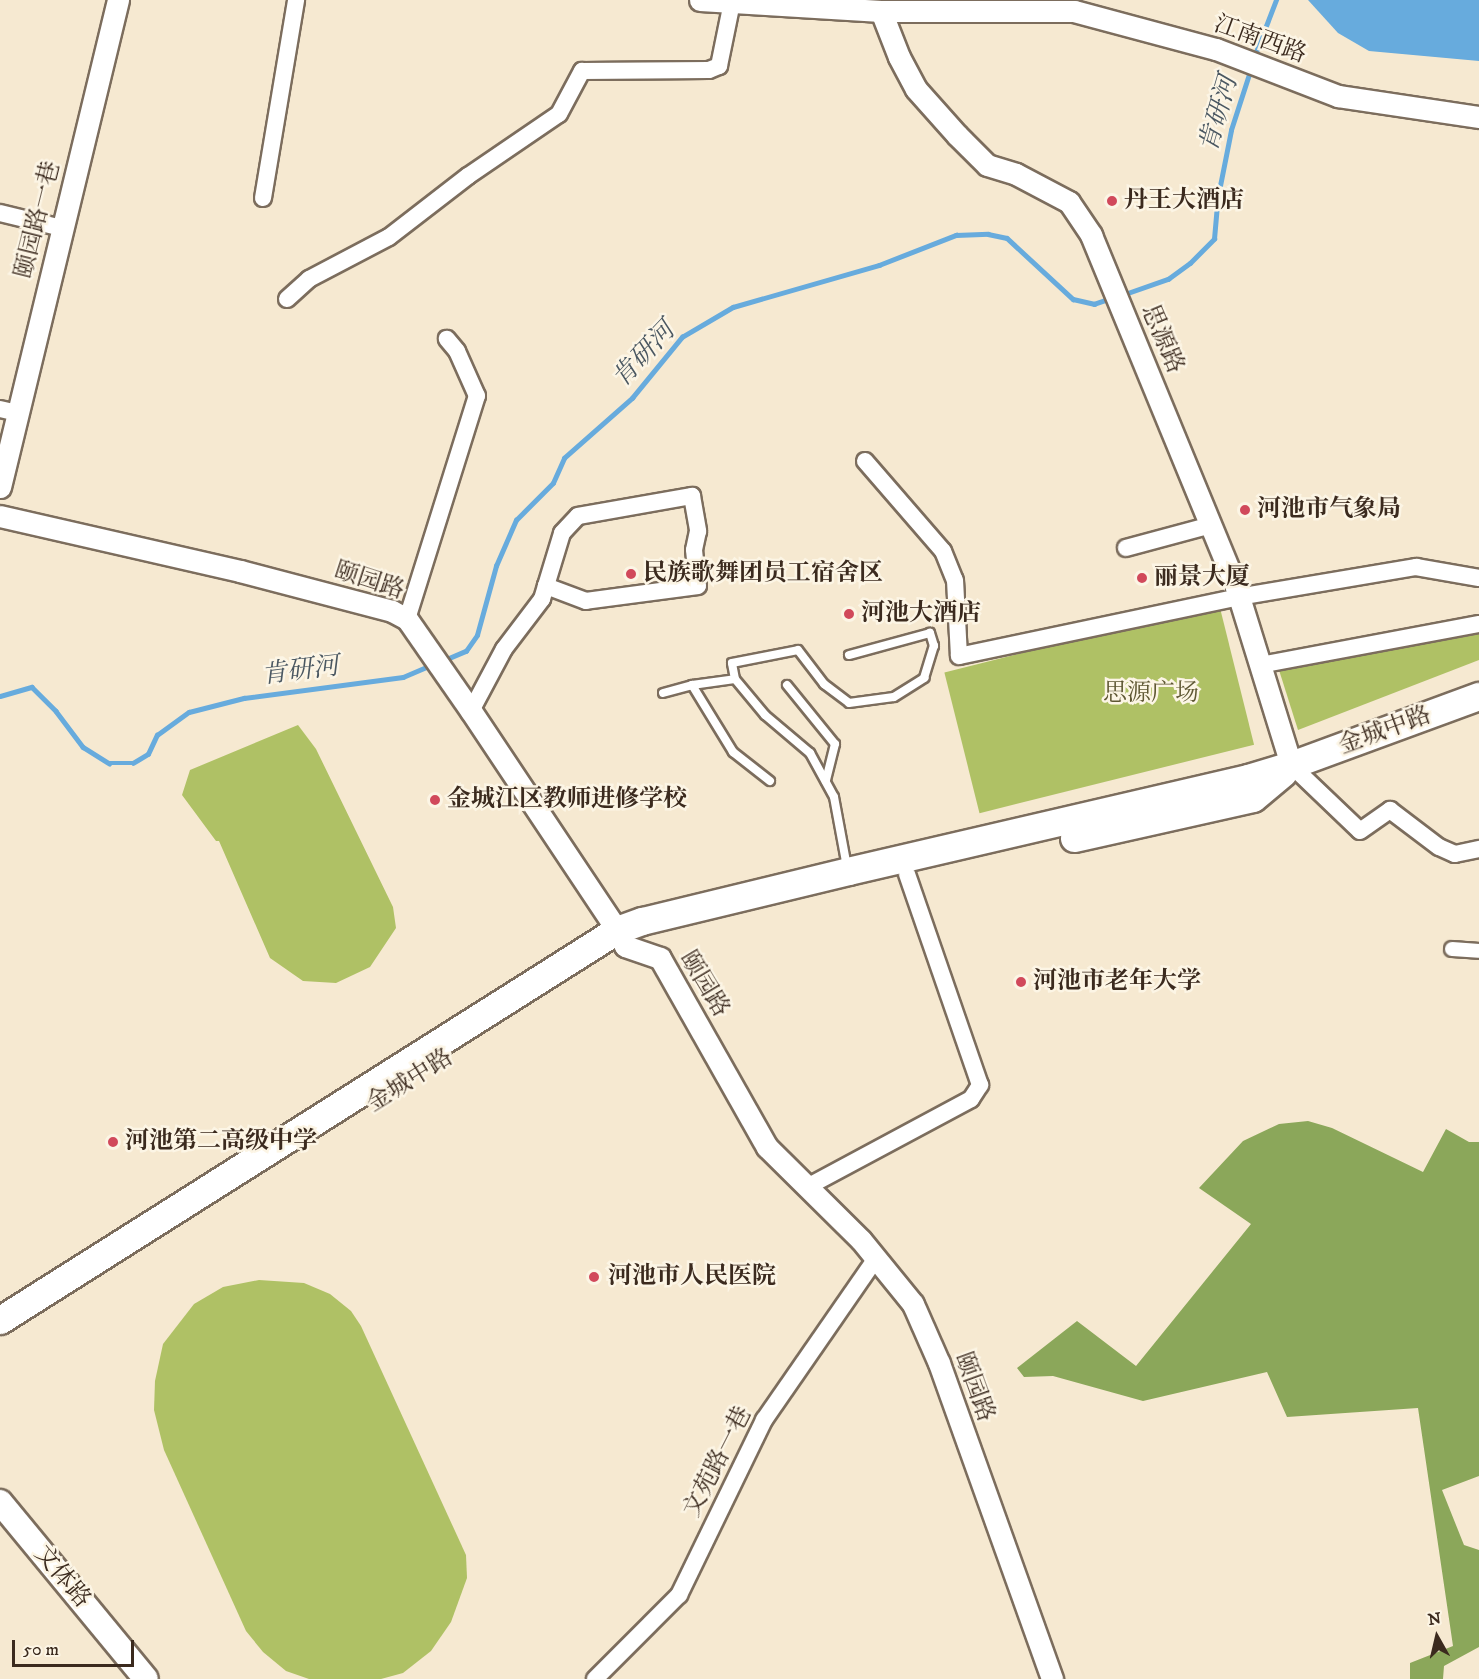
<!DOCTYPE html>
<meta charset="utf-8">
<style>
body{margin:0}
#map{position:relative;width:1479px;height:1679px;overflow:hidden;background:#f6e9d1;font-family:"IM FELL DW Pica","Noto Serif SC",serif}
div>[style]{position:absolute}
.green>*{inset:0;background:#afc165;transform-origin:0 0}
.forest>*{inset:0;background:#8ba75a}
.water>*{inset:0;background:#67abdd}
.stream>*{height:4.5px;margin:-2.25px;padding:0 2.25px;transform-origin:2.25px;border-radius:2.25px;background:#67abdd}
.roads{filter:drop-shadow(2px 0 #7c6d5d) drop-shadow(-2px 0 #7c6d5d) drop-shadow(0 2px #7c6d5d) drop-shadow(0 -2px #7c6d5d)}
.service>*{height:8px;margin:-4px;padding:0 4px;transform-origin:4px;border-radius:4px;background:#fff}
.pedestrian>*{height:14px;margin:-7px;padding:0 7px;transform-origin:7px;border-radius:7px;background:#fff}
.minor>*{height:16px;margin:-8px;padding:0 8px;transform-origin:8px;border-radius:8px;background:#fff}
.tertiary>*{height:21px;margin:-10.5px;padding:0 10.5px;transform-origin:10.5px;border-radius:10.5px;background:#fff}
.secondary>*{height:24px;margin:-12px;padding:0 12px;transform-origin:12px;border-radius:12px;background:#fff}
.primary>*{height:27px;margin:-13.5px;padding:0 13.5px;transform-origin:13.5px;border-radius:13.5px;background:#fff}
.dots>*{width:16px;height:16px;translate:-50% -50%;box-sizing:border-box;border:3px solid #fcf5e5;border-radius:50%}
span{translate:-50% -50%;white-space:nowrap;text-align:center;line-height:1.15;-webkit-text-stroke:5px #fcf5e5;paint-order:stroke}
.street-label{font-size:24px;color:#3b2a1e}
.poi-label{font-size:24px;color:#3b2a1e;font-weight:700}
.left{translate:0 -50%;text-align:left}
.park-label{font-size:24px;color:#5e5733}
.water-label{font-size:26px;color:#4a5761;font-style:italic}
.north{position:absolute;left:1407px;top:1607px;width:60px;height:60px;-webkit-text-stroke:4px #fcf5e5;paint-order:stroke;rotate:352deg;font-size:16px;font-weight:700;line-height:24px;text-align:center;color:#3b2a1e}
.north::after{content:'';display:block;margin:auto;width:21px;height:27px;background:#3b2a1e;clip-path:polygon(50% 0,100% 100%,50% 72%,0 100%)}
.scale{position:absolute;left:12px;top:1640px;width:122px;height:27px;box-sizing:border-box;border:3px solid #3b2a1e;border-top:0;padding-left:8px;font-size:18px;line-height:21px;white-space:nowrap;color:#3b2a1e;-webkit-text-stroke:4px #fcf5e5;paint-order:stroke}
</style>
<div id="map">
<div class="green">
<i style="left:1219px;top:604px;width:145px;height:283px;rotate:76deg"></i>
<i style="clip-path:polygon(1479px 634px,1479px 660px,1298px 730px,1279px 670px)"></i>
<i style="clip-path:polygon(298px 725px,316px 749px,393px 907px,396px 928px,370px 967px,336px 983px,303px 981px,270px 958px,219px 841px,216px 841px,182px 795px,190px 770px)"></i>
<i style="clip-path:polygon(259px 1280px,304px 1283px,330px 1294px,351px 1311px,361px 1326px,466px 1555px,467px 1578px,451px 1622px,431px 1651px,403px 1673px,381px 1679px,309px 1679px,286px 1671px,263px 1652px,246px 1631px,164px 1450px,154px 1410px,155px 1381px,163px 1344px,194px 1304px,223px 1287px)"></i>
</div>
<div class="forest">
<i style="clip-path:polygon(1308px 1121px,1332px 1128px,1423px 1172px,1446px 1129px,1469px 1142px,1479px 1142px,1479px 1476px,1442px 1490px,1464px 1545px,1479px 1550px,1479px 1647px,1444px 1666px,1443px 1679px,1410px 1679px,1410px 1663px,1453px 1646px,1418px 1408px,1287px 1417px,1267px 1372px,1143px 1401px,1053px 1376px,1024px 1377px,1017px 1368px,1077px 1321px,1136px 1366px,1251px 1224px,1199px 1188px,1243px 1141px,1279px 1124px)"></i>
</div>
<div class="water">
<i style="clip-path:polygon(1308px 0,1479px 0,1479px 61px,1369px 51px,1338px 33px)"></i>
</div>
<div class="stream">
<i style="left:1254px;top:57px;width:61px;rotate:-68.9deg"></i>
<i style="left:1122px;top:295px;width:49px;rotate:-19.2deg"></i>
<i style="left:1168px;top:279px;width:27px;rotate:-36deg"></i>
<i style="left:1190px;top:263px;width:34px;rotate:-45deg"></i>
<i style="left:1214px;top:239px;width:38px;rotate:-85deg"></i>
<i style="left:1217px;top:201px;width:72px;rotate:-78.8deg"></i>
<i style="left:1231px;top:130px;width:65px;rotate:-72.1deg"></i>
<i style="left:442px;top:661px;width:26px;rotate:-23deg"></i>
<i style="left:466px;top:651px;width:19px;rotate:-55deg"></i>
<i style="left:477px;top:635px;width:72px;rotate:-74.6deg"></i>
<i style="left:496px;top:566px;width:50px;rotate:-66.5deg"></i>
<i style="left:516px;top:520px;width:52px;rotate:-45deg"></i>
<i style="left:553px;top:483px;width:27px;rotate:-66deg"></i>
<i style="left:564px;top:458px;width:91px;rotate:-41.4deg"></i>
<i style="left:632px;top:398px;width:79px;rotate:-50.7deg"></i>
<i style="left:682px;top:337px;width:59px;rotate:-30.5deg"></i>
<i style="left:733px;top:307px;width:152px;rotate:-16deg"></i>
<i style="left:879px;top:265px;width:83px;rotate:-21.3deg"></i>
<i style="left:956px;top:235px;width:32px;rotate:-2deg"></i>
<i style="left:988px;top:234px;width:19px;rotate:12deg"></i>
<i style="left:1007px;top:238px;width:90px;rotate:42.7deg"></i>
<i style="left:1073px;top:299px;width:22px;rotate:13deg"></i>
<i style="left:1094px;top:304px;width:18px;rotate:-19deg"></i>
<i style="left:0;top:696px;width:33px;rotate:-16deg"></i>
<i style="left:32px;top:687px;width:34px;rotate:45deg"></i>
<i style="left:56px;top:711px;width:45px;rotate:53.1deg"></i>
<i style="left:83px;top:747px;width:31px;rotate:32deg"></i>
<i style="left:109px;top:763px;width:24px"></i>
<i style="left:133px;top:763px;width:17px;rotate:-31deg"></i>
<i style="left:148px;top:754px;width:21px;rotate:-65deg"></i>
<i style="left:157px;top:735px;width:39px;rotate:-36deg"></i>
<i style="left:189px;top:712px;width:57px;rotate:-14.3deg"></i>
<i style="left:244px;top:698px;width:160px;rotate:-7.5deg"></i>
<i style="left:403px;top:677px;width:30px;rotate:-23deg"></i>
</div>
<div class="roads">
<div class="service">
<i style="left:735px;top:679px;width:47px;rotate:50.2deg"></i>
<i style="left:765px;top:715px;width:59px;rotate:40.2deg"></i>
<i style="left:810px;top:753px;width:50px;rotate:61.4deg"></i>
<i style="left:834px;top:797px;width:71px;rotate:79.5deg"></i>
<i style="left:692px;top:685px;width:79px;rotate:58.5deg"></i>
<i style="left:733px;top:752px;width:47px;rotate:38.1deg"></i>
<i style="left:787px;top:685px;width:76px;rotate:50.9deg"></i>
<i style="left:835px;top:744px;width:38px;rotate:104deg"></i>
<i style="left:663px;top:693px;width:30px;rotate:-15deg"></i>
<i style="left:692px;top:685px;width:43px;rotate:-7.9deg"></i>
<i style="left:735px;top:679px;width:16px;rotate:-101deg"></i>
<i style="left:732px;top:663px;width:67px;rotate:-11.1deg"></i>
<i style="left:798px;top:650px;width:43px;rotate:52.6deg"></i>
<i style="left:824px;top:684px;width:31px;rotate:37deg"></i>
<i style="left:849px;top:703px;width:45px;rotate:-7.6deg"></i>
<i style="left:894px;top:697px;width:36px;rotate:-32deg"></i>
<i style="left:924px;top:678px;width:34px;rotate:-73deg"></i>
<i style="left:934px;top:646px;width:14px;rotate:-107deg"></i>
<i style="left:930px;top:633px;width:84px;rotate:164.8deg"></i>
</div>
<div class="pedestrian">
<i style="left:1452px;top:949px;width:27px;rotate:4deg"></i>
</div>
<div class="minor">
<i style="left:263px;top:198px;width:201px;rotate:-80.5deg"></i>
<i style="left:0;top:213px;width:64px;rotate:13.6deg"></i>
<i style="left:287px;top:299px;width:30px;rotate:-42deg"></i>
<i style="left:309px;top:279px;width:90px;rotate:-27.7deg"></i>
<i style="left:389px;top:237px;width:100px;rotate:-37.7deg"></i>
<i style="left:468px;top:176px;width:110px;rotate:-34.3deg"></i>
<i style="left:559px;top:114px;width:49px;rotate:-61.9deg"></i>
<i style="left:582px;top:71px;width:127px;rotate:-0.5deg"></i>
<i style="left:709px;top:70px;width:11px;rotate:-22deg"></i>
<i style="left:719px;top:66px;width:65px;rotate:-78.5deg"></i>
<i style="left:0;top:409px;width:18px;rotate:13deg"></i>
<i style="left:865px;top:461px;width:119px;rotate:49.1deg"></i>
<i style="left:943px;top:551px;width:31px;rotate:68deg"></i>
<i style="left:955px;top:580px;width:76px;rotate:87deg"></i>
<i style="left:959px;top:656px;width:285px;rotate:-11.9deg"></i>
<i style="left:1238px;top:597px;width:181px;rotate:-9.6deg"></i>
<i style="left:1416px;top:567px;width:64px;rotate:9.9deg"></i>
<i style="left:1126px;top:548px;width:88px;rotate:-15.1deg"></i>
<i style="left:407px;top:619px;width:234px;rotate:-72.6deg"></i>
<i style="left:477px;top:396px;width:49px;rotate:-114deg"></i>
<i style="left:457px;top:351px;width:16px;rotate:-130deg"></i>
<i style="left:1260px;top:665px;width:223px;rotate:-10.6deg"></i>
<i style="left:471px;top:711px;width:70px;rotate:-62deg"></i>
<i style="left:504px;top:649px;width:63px;rotate:-52.8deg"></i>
<i style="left:542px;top:599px;width:69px;rotate:-73.1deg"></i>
<i style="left:562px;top:533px;width:23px;rotate:-47deg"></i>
<i style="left:578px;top:516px;width:116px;rotate:-10deg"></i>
<i style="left:692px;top:496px;width:36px;rotate:80deg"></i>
<i style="left:698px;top:531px;width:19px;rotate:102deg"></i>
<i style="left:694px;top:550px;width:36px;rotate:84deg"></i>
<i style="left:698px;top:586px;width:113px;rotate:172.4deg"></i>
<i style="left:586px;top:601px;width:43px;rotate:-159.4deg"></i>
<i style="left:1291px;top:765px;width:95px;rotate:43.7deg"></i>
<i style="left:1360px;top:831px;width:37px;rotate:-35deg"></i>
<i style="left:1390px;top:810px;width:61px;rotate:37.1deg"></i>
<i style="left:1439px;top:847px;width:17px;rotate:24deg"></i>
<i style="left:1455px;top:854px;width:25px;rotate:-12deg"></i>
<i style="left:807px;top:1187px;width:186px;rotate:-28.2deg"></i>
<i style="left:971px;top:1099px;width:17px;rotate:-57deg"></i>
<i style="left:980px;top:1085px;width:223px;rotate:-109.1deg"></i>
<i style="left:595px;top:1679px;width:119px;rotate:-45deg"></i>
<i style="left:679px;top:1595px;width:195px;rotate:-64.1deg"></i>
<i style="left:764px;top:1420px;width:197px;rotate:-55.3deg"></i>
</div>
<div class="tertiary">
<i style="left:700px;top:0;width:181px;rotate:3.5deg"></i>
<i style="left:881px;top:11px;width:193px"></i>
<i style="left:1074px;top:11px;width:147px;rotate:15deg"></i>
<i style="left:1216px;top:49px;width:131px;rotate:21.1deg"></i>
<i style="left:1338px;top:96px;width:143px;rotate:8.5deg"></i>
<i style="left:881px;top:11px;width:49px;rotate:68.6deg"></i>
<i style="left:899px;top:57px;width:36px;rotate:62deg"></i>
<i style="left:916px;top:89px;width:62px;rotate:48.3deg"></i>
<i style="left:957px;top:135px;width:42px;rotate:45deg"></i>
<i style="left:987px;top:165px;width:30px;rotate:17deg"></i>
<i style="left:1016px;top:174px;width:60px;rotate:27.8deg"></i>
<i style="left:1069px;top:202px;width:40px;rotate:56deg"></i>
<i style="left:1091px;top:235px;width:381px;rotate:67.6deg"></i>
<i style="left:1236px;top:587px;width:186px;rotate:72.8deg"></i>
<i style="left:0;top:487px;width:501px;rotate:-76.38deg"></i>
<i style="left:0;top:516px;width:246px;rotate:12.9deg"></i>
<i style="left:240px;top:571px;width:157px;rotate:14.7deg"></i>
<i style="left:392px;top:611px;width:17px;rotate:28deg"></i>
<i style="left:407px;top:619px;width:112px;rotate:55.2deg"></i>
<i style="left:471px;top:711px;width:263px;rotate:56.3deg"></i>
<i style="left:617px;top:930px;width:18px;rotate:63deg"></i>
<i style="left:625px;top:946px;width:37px;rotate:19deg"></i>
<i style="left:660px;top:958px;width:217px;rotate:60.5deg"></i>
<i style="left:767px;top:1147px;width:132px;rotate:44.7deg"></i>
<i style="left:861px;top:1240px;width:82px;rotate:50.9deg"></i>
<i style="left:913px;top:1304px;width:64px;rotate:66.2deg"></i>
<i style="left:939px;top:1363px;width:336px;rotate:70.3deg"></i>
</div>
<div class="secondary">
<i style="left:0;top:1502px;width:229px;rotate:50.5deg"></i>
</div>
<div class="primary">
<i style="left:1074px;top:838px;width:183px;rotate:-12.6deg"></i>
<i style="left:1253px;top:798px;width:39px;rotate:-40deg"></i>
<i style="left:0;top:1320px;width:730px;rotate:-32.3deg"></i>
<i style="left:617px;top:930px;width:27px;rotate:-20deg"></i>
<i style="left:642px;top:921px;width:212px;rotate:-13.6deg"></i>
<i style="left:848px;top:871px;width:411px;rotate:-13.1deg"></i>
<i style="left:1248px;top:778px;width:45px;rotate:-16.8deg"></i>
<i style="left:1291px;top:765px;width:200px;rotate:-20.2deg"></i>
</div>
</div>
<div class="dots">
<i style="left:1112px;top:201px;background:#d1495b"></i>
<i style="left:1245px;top:510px;background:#d1495b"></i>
<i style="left:631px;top:574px;background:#d1495b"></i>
<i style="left:1142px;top:578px;background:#d1495b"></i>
<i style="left:849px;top:614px;background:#d1495b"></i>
<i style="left:435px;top:800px;background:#d1495b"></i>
<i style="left:1021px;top:982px;background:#d1495b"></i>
<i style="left:113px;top:1142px;background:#d1495b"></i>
<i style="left:594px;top:1277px;background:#d1495b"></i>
</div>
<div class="street-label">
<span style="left:1260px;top:40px;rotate:20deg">江南西路</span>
<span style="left:38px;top:220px;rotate:-76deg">颐园路一巷</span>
<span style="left:1162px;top:339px;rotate:67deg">思源路</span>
<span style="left:369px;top:581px;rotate:18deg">颐园路</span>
<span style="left:1385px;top:731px;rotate:-20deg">金城中路</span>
<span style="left:704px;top:984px;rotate:59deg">颐园路</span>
<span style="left:410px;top:1081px;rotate:-32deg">金城中路</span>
<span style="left:974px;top:1387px;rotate:70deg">颐园路</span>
<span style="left:718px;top:1462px;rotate:-63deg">文苑路一巷</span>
<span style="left:62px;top:1577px;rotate:50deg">文体路</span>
</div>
<div class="poi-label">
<span class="left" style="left:1124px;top:201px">丹王大酒店</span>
<span class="left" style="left:1257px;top:510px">河池市气象局</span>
<span class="left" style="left:643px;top:574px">民族歌舞团员工宿舍区</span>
<span class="left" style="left:1154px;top:578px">丽景大厦</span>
<span class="left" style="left:861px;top:614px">河池大酒店</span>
<span class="left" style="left:447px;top:800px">金城江区教师进修学校</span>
<span class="left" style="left:1033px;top:982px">河池市老年大学</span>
<span class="left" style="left:125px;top:1142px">河池第二高级中学</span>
<span class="left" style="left:608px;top:1277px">河池市人民医院</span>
</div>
<div class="park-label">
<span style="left:1151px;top:694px">思源广场</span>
</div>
<div class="water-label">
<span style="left:1219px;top:114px;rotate:-74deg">肯研河</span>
<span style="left:644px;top:355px;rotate:-47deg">肯研河</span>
<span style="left:300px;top:671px;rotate:-7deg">肯研河</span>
</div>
<div class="north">N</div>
<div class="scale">50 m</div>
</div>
